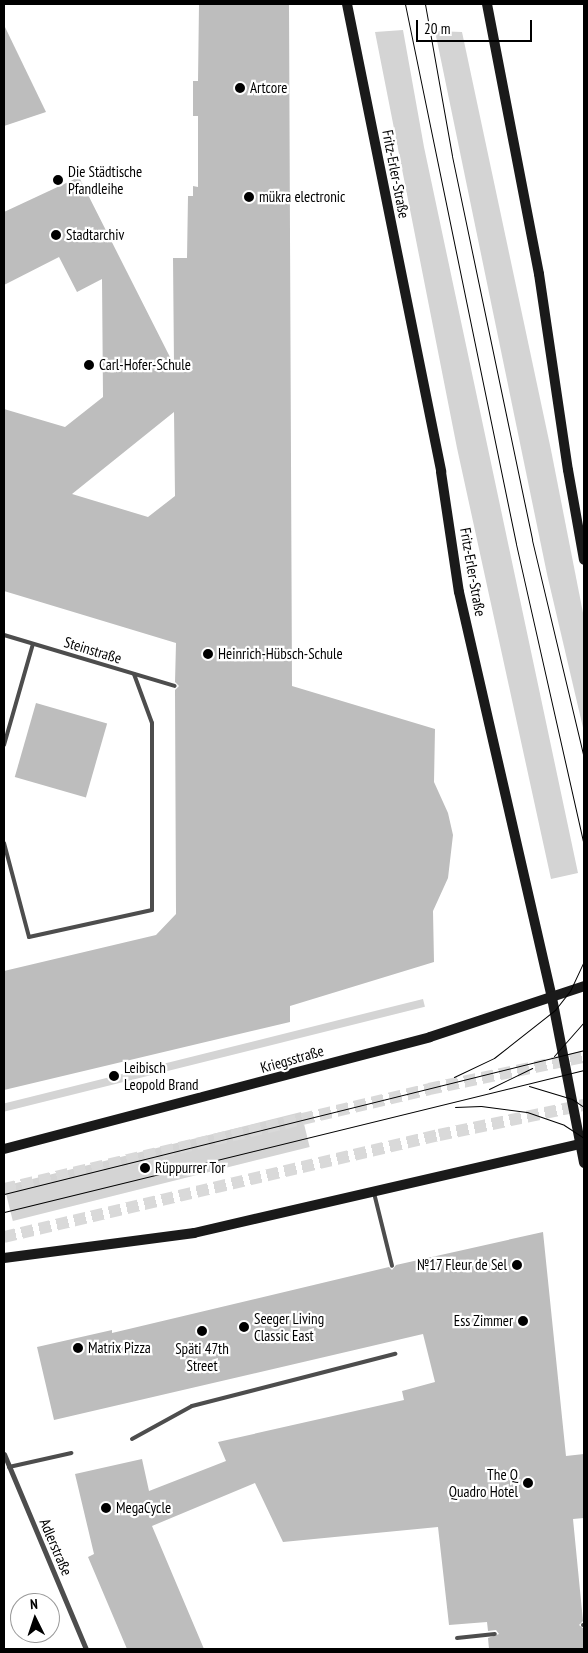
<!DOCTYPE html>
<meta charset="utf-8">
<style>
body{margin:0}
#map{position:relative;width:588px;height:1653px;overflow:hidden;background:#fff;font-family:"PT Sans Narrow",sans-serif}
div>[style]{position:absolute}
.green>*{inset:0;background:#d4d4d4;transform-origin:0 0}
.building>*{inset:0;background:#bdbdbd;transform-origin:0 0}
.primary-tunnel>*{height:12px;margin-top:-6px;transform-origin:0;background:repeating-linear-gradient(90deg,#d9d9d9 0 12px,transparent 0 18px)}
.service>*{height:4px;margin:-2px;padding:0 2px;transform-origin:2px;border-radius:2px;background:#4d4d4d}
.minor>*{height:5px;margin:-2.5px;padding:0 2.5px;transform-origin:2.5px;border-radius:2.5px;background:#4d4d4d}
.secondary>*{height:10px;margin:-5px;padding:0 5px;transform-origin:5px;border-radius:5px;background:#1a1a1a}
.tram>*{height:1px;margin:-0.5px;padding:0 0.5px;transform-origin:0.5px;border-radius:0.5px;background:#000}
.dots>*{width:14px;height:14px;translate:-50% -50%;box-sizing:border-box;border:2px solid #fff;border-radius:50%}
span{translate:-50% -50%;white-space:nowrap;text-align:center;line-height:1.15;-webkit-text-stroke:4.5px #fff;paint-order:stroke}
.poi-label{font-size:15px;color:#000}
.left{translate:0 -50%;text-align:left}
.right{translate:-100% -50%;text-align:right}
.street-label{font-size:15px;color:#000}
.frame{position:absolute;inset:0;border:5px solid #000;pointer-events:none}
.north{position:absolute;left:10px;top:1593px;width:50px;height:50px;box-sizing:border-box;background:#fff;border:1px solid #999;border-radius:50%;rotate:356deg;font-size:14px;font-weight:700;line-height:20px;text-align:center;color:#000}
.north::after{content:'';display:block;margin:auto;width:18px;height:22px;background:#000;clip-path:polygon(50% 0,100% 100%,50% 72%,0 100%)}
.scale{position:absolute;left:416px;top:20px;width:116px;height:22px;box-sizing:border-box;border:2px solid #000;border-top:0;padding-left:6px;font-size:15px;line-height:18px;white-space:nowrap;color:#000;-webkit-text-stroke:4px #fff;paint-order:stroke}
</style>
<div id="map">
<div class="green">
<i style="clip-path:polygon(403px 30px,424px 147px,578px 873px,551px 879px,457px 448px,375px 32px)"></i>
<i style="clip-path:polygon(435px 31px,462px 32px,551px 450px,584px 618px,584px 732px,547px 574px)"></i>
<i style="left:423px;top:999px;width:8px;height:433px;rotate:76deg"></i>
<i style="left:301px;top:1112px;width:36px;height:306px;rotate:76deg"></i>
</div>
<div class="building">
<i style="clip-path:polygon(evenodd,199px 4px,289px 4px,292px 686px,435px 729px,434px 782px,448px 813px,453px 835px,448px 878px,433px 911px,434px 962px,290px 1006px,290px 1022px,4px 1090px,4px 971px,156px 935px,176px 914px,175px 690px,179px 686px,175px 682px,176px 643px,4px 591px,4px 409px,65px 427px,103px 397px,102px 279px,77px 292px,59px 257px,4px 285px,4px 212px,79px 177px,174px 365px,173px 258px,187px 258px,188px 196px,193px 196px,193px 186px,198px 187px,198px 116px,193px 116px,193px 81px,198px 81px,199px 4px,174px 412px,175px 496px,148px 517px,72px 494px,174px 412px)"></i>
<i style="clip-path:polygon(4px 25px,46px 112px,4px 126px)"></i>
<i style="left:36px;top:703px;width:74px;height:77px;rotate:16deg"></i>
<i style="clip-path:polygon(543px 1232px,566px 1456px,584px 1454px,584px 1518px,573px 1519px,583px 1621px,579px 1625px,584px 1629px,584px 1649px,489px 1649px,488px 1638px,499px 1634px,496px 1630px,488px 1631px,487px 1622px,449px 1625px,438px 1527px,283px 1542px,255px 1483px,152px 1526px,204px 1649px,127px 1649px,88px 1557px,94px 1554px,75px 1474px,142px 1459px,149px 1491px,226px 1461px,218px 1442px,404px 1400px,402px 1391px,435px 1382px,423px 1334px,54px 1420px,37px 1347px,112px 1330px,112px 1333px,389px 1267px,392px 1270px,396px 1265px)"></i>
</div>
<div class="primary-tunnel">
<i style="left:4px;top:1189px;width:437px;rotate:-13.2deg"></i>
<i style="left:429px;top:1089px;width:158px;rotate:-11.7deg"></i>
<i style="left:4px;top:1237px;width:447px;rotate:-13.2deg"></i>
<i style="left:439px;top:1135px;width:148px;rotate:-11.7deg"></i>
</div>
<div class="service">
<i style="left:4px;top:635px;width:178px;rotate:16.6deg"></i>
<i style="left:4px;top:745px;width:105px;rotate:-74deg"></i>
<i style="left:4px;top:843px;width:97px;rotate:75.1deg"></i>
<i style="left:29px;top:937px;width:126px;rotate:-12.4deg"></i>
<i style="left:152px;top:910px;width:187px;rotate:-90deg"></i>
<i style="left:152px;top:723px;width:52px;rotate:-110.2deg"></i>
<i style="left:374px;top:1193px;width:75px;rotate:76.1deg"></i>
<i style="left:132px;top:1439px;width:68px;rotate:-28.8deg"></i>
<i style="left:192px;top:1406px;width:210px;rotate:-14.4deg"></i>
<i style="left:9px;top:1467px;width:64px;rotate:-12.7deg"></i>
<i style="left:583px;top:1625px;width:1px"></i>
<i style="left:457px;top:1638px;width:38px;rotate:-6deg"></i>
</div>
<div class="minor">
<i style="left:4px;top:1454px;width:212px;rotate:67.2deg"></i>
</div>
<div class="secondary">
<i style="left:347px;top:4px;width:477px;rotate:78.6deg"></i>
<i style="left:441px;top:472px;width:121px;rotate:81.5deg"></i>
<i style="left:459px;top:592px;width:417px;rotate:77.1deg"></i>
<i style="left:552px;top:998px;width:168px;rotate:79deg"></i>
<i style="left:487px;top:4px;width:275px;rotate:79.1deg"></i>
<i style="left:539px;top:274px;width:198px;rotate:81.6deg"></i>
<i style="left:568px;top:470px;width:91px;rotate:79.9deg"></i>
<i style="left:4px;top:1149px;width:440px;rotate:-14.7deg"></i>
<i style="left:430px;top:1037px;width:162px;rotate:-18.3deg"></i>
<i style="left:4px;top:1258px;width:192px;rotate:-7.5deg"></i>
<i style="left:194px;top:1233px;width:400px;rotate:-13deg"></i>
</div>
<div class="tram">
<i style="left:405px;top:4px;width:551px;rotate:78.38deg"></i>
<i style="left:516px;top:544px;width:310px;rotate:77.3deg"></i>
<i style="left:425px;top:4px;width:154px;rotate:79.9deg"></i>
<i style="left:452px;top:156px;width:392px;rotate:78.2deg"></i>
<i style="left:532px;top:540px;width:225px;rotate:76.6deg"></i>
<i style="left:554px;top:1056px;width:45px;rotate:-48.6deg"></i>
<i style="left:454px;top:1077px;width:44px;rotate:-25.4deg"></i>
<i style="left:494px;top:1058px;width:78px;rotate:-38.2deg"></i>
<i style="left:555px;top:1010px;width:24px;rotate:-52deg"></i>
<i style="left:570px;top:991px;width:33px;rotate:-65deg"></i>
<i style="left:529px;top:1086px;width:45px;rotate:16.8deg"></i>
<i style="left:572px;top:1099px;width:14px;rotate:34deg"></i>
<i style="left:489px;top:1089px;width:48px;rotate:-26deg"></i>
<i style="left:455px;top:1107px;width:26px;rotate:-2deg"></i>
<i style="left:481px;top:1106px;width:46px;rotate:7.4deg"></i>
<i style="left:527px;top:1112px;width:39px;rotate:19deg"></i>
<i style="left:564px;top:1125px;width:24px;rotate:33deg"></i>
<i style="left:4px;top:1194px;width:598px;rotate:-13.94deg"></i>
<i style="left:4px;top:1212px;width:597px;rotate:-13.76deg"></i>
</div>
<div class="dots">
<i style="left:240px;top:88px;background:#000"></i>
<i style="left:58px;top:180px;background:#000"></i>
<i style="left:249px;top:197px;background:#000"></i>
<i style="left:56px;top:235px;background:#000"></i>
<i style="left:89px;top:365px;background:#000"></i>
<i style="left:208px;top:654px;background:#000"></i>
<i style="left:114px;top:1076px;background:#000"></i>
<i style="left:145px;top:1168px;background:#000"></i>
<i style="left:517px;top:1265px;background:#000"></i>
<i style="left:523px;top:1321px;background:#000"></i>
<i style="left:244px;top:1327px;background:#000"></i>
<i style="left:202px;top:1331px;background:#000"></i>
<i style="left:78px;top:1348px;background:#000"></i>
<i style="left:528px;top:1483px;background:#000"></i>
<i style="left:106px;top:1508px;background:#000"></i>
</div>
<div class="poi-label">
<span class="left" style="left:250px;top:88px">Artcore</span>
<span class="left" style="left:68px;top:180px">Die Städtische<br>Pfandleihe</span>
<span class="left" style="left:259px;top:197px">mükra electronic</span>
<span class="left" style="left:66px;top:235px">Stadtarchiv</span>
<span class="left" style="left:99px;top:365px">Carl-Hofer-Schule</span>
<span class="left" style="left:218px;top:654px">Heinrich-Hübsch-Schule</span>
<span class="left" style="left:124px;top:1076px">Leibisch<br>Leopold Brand</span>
<span class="left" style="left:155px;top:1168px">Rüppurrer Tor</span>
<span class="right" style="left:507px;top:1265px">№17 Fleur de Sel</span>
<span class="left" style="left:254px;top:1327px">Seeger Living<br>Classic East</span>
<span class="right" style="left:513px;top:1321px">Ess Zimmer</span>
<span class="left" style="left:88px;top:1348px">Matrix Pizza</span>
<span style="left:202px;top:1357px">Späti 47th<br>Street</span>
<span class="right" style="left:518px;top:1483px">The Q<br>Quadro Hotel</span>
<span class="left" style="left:116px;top:1508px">MegaCycle</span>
</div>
<div class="street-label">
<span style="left:396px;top:174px;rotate:79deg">Fritz-Erler-Straße</span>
<span style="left:473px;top:572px;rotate:80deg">Fritz-Erler-Straße</span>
<span style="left:93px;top:650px;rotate:17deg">Steinstraße</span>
<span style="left:292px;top:1059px;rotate:-16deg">Kriegsstraße</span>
<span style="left:56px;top:1547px;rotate:67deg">Adlerstraße</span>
</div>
<div class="frame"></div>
<div class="north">N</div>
<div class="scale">20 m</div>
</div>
